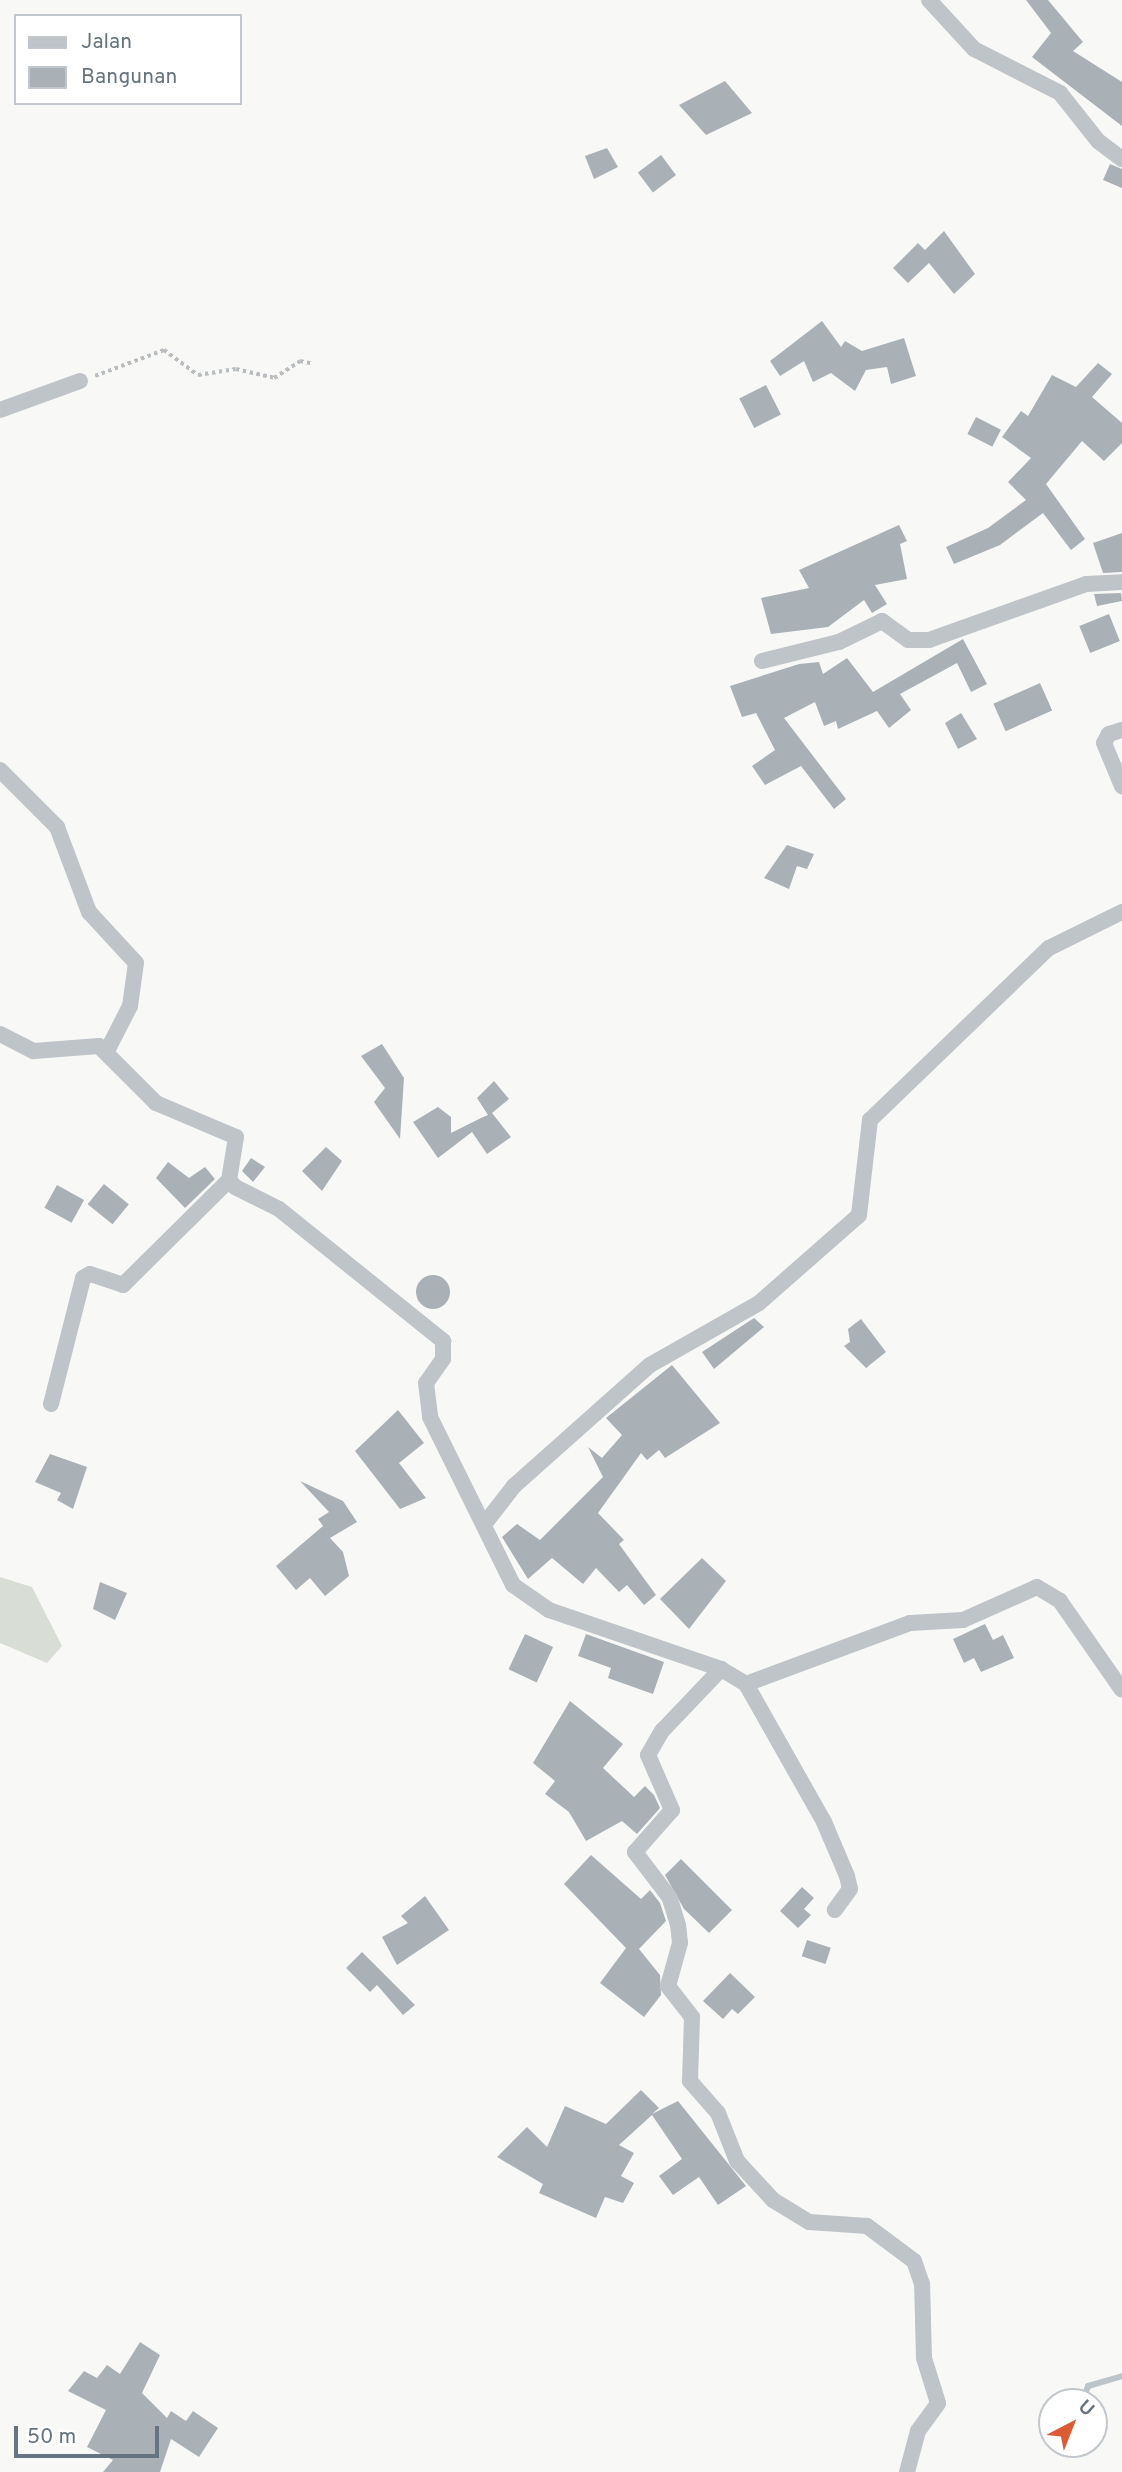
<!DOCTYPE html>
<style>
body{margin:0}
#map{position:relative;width:1122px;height:2472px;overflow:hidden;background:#f8f9f6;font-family:Overpass,sans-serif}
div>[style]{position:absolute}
.green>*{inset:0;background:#d8ddd5}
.stream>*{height:6px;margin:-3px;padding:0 3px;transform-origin:3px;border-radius:3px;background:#bcc5ca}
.building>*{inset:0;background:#a9b1b7;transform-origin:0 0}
.round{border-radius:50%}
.path>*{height:3.5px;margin-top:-1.75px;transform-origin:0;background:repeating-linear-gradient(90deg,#babdc0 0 3.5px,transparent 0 7px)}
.street>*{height:16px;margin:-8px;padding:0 8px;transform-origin:8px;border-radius:8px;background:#bfc4c8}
span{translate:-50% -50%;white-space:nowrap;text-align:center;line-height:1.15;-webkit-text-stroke:7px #fff;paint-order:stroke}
.legend{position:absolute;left:14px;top:14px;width:228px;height:91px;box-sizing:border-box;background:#fff;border:2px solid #c1c7cc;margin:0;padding:9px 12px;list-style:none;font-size:21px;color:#657480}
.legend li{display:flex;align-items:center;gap:14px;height:35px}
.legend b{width:35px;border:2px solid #c1c7cc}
.north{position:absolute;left:1038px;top:2388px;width:70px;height:70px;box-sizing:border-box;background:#fff;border:2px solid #c1c7cc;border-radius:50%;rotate:42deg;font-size:19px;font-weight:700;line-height:28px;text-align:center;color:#657480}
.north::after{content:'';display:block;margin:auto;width:24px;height:32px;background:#db5c34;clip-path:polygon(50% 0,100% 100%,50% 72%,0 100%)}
.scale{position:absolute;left:14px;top:2426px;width:145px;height:32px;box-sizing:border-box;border:4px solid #657480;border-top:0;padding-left:9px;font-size:21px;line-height:24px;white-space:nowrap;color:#657480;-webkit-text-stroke:5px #fff;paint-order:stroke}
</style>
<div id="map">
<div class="green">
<i style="clip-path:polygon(0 1577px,32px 1587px,62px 1646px,47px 1663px,0 1643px)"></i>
</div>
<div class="stream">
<i style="left:1082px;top:2402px;width:17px;rotate:-69deg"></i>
<i style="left:1088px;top:2386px;width:35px;rotate:-16deg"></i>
</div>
<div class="building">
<i style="clip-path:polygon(1026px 0,1048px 0,1083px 42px,1073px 51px,1122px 82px,1122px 126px,1032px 57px,1051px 33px)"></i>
<i style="clip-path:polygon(725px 81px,752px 113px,706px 135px,679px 105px)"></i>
<i style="clip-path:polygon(607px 148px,618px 167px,594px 179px,585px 156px)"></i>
<i style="left:661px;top:155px;width:25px;height:29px;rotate:53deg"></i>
<i style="clip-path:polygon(1110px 164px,1122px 169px,1122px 188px,1103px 180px)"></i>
<i style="clip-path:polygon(944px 231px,975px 274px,954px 294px,929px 263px,908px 283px,893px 268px,918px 243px,925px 250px)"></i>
<i style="clip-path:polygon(822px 321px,841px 347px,845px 341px,862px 351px,904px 338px,916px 376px,891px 384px,887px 367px,866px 370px,855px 391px,831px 373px,813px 382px,804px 361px,780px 376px,770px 361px)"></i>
<i style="clip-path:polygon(1098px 363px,1112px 374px,1092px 397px,1122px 423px,1122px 443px,1104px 461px,1082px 441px,1046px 484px,1085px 539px,1071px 550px,1043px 513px,1000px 545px,954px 564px,946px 547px,988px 528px,1026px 500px,1008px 482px,1031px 458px,1002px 437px,1021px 411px,1028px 416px,1052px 375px,1076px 387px)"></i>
<i style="left:766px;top:385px;width:33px;height:30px;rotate:63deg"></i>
<i style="left:976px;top:417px;width:28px;height:19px;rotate:27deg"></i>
<i style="clip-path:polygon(899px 525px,907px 541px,900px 544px,907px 579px,875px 585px,887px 604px,872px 613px,864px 600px,828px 627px,771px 634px,761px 598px,809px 588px,799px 570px)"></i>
<i style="clip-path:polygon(1122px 533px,1122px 572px,1103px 573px,1093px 543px)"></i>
<i style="clip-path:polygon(1121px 593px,1122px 601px,1097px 606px,1094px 594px)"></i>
<i style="left:1109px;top:614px;width:29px;height:32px;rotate:68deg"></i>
<i style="clip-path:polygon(963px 639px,987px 684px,971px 692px,957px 663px,900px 694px,911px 710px,889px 728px,877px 711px,838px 729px,836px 721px,824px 726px,815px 702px,784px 718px,846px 799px,834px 809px,801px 766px,765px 785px,752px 766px,775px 750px,756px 713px,742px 717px,730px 686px,799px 664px,819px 662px,823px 674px,847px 658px,873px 692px)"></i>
<i style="left:1040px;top:683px;width:30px;height:51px;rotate:66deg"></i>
<i style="clip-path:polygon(961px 713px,977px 739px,958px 749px,945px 723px)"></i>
<i style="clip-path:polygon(787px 845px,814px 854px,807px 869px,797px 866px,789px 889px,764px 878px)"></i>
<i style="clip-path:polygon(382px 1044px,404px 1078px,400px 1139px,374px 1102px,385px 1088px,361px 1056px)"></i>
<i style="clip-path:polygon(494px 1081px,509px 1099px,492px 1113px,511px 1137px,487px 1154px,472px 1132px,438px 1158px,413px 1122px,438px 1107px,451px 1117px,451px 1133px,481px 1118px,488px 1115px,477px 1098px)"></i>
<i style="clip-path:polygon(326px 1147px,342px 1161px,322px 1191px,302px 1171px)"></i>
<i style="clip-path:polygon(251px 1158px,265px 1167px,253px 1182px,242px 1171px)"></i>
<i style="clip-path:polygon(168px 1162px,189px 1178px,205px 1167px,215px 1179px,185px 1208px,156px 1178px)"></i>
<i style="left:104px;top:1184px;width:32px;height:26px;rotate:39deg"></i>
<i style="left:57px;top:1185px;width:31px;height:26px;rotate:29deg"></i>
<i class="round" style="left:416px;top:1275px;width:34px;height:34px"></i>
<i style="clip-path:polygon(754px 1318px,764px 1327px,714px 1369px,702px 1352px)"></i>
<i style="clip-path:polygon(861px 1319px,886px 1352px,866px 1368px,844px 1346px,850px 1342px,848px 1329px)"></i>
<i style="clip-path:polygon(672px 1365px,720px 1423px,665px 1458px,659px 1450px,647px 1460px,641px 1453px,598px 1513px,624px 1540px,619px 1544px,656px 1595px,644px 1605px,627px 1585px,619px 1592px,596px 1568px,583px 1584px,552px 1558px,528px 1579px,502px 1537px,517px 1524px,540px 1540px,603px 1477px,588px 1447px,602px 1458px,622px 1435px,606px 1418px)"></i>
<i style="clip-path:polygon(398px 1410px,424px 1443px,399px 1463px,426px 1498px,400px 1509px,355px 1451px)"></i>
<i style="clip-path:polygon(50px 1454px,87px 1467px,73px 1509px,57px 1500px,61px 1493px,35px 1482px)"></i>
<i style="clip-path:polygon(300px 1481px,343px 1501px,357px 1522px,330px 1538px,343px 1552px,349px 1576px,325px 1596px,310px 1578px,296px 1590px,276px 1566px,323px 1526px,318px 1519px,329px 1512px)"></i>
<i style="clip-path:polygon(702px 1558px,726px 1581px,689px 1629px,660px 1599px)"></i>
<i style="clip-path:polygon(100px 1582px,127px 1593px,115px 1620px,93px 1609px)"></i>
<i style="clip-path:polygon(985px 1624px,993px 1640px,1003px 1635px,1014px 1658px,981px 1672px,974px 1658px,964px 1663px,953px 1639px)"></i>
<i style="left:525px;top:1634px;width:31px;height:39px;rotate:25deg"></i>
<i style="clip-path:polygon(586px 1634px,664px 1662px,653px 1694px,608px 1678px,611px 1668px,578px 1656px)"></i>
<i style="clip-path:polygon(570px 1701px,623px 1744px,603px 1768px,634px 1797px,645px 1786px,654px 1795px,660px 1808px,637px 1834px,622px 1821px,586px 1841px,569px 1812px,545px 1794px,555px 1781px,533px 1763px)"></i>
<i style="clip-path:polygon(591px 1855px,641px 1899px,650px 1890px,660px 1903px,666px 1921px,639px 1949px,660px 1975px,661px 1995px,644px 2017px,600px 1983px,626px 1948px,564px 1884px)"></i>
<i style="clip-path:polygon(681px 1859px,732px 1910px,709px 1933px,684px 1909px,665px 1875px)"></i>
<i style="clip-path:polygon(802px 1887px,814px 1898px,804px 1909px,811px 1915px,798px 1928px,780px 1911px)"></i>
<i style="clip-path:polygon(425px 1896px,449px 1930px,397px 1965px,382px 1937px,408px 1923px,401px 1916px)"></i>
<i style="left:807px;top:1940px;width:25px;height:17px;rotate:18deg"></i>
<i style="clip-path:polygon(362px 1952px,415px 2005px,403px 2015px,377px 1985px,370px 1992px,346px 1968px)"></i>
<i style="clip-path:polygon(730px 1973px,755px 1997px,738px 2014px,732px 2009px,723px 2019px,703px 2001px)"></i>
<i style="clip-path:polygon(641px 2090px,659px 2108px,652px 2114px,678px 2101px,746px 2186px,718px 2205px,699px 2177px,673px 2195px,659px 2176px,682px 2159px,652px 2115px,619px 2145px,634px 2153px,621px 2176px,634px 2183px,623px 2203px,605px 2197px,596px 2218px,539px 2193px,543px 2184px,497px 2157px,527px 2127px,547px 2147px,565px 2106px,606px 2124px)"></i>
<i style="clip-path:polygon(140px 2342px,160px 2355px,142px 2393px,167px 2418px,171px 2411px,186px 2421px,193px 2411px,218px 2428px,199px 2457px,171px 2439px,160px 2472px,103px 2472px,113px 2460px,87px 2447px,106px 2410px,68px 2391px,84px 2371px,97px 2378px,107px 2365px,120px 2374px)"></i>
</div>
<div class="path">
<i style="left:95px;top:376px;width:74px;rotate:-20.6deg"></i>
<i style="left:164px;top:350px;width:42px;rotate:36.3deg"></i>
<i style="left:198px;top:375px;width:38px;rotate:-9deg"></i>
<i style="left:236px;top:369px;width:39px;rotate:13deg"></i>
<i style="left:274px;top:378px;width:31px;rotate:-33deg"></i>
<i style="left:300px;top:361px;width:14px;rotate:12deg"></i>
</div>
<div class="street">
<i style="left:929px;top:0;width:67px;rotate:47.4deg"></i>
<i style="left:974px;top:49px;width:97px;rotate:27.1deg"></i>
<i style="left:1060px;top:93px;width:61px;rotate:51.6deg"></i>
<i style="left:1098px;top:141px;width:30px;rotate:37deg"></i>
<i style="left:0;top:410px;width:85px;rotate:-19.9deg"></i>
<i style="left:762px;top:661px;width:79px;rotate:-13.9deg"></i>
<i style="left:839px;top:642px;width:48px;rotate:-26deg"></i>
<i style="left:882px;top:621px;width:32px;rotate:36deg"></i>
<i style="left:908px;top:640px;width:21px"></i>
<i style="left:929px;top:640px;width:167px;rotate:-19.6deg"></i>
<i style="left:1086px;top:584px;width:36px;rotate:-3deg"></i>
<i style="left:1122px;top:730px;width:14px;rotate:163deg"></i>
<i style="left:1109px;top:734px;width:10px;rotate:119deg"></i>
<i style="left:1104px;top:743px;width:47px;rotate:67.3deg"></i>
<i style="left:0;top:770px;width:81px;rotate:45deg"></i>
<i style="left:57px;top:827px;width:91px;rotate:69.4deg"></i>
<i style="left:89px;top:912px;width:69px;rotate:47.3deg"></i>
<i style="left:136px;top:963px;width:43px;rotate:97.9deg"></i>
<i style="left:130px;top:1006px;width:51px;rotate:117.1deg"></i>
<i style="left:0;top:1034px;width:38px;rotate:27deg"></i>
<i style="left:34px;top:1051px;width:65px;rotate:-4.4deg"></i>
<i style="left:99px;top:1046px;width:81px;rotate:45deg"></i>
<i style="left:156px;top:1103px;width:87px;rotate:23deg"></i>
<i style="left:236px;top:1137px;width:44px;rotate:99.2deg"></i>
<i style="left:229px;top:1180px;width:9px;rotate:49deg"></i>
<i style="left:235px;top:1187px;width:49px;rotate:26.6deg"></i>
<i style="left:279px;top:1209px;width:211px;rotate:38.8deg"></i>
<i style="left:443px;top:1341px;width:18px;rotate:90deg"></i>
<i style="left:443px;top:1359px;width:29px;rotate:125deg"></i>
<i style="left:426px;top:1383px;width:34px;rotate:83deg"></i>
<i style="left:430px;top:1417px;width:187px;rotate:63.7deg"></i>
<i style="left:513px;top:1585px;width:44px;rotate:34.8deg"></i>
<i style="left:549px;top:1610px;width:182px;rotate:18.9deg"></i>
<i style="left:51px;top:1404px;width:130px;rotate:-75.7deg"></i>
<i style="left:83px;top:1278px;width:8px;rotate:-30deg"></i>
<i style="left:90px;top:1274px;width:35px;rotate:18deg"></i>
<i style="left:123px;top:1285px;width:149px;rotate:-44.7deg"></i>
<i style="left:486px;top:1522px;width:46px;rotate:-52.1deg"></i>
<i style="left:514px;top:1486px;width:182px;rotate:-41.7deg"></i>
<i style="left:650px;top:1365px;width:125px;rotate:-29.6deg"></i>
<i style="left:759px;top:1303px;width:133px;rotate:-41.3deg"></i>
<i style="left:859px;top:1215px;width:96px;rotate:-83.4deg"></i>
<i style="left:870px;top:1120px;width:248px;rotate:-43.9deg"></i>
<i style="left:1049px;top:948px;width:81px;rotate:-26.3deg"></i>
<i style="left:746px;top:1684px;width:159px;rotate:60.5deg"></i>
<i style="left:824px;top:1822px;width:59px;rotate:66.9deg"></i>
<i style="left:847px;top:1876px;width:13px;rotate:77deg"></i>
<i style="left:850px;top:1889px;width:26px;rotate:126deg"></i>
<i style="left:907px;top:2472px;width:42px;rotate:-75deg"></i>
<i style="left:918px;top:2431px;width:34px;rotate:-54deg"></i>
<i style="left:938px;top:2403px;width:47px;rotate:-107.3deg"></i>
<i style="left:924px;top:2358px;width:74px;rotate:-91.5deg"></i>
<i style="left:922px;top:2284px;width:24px;rotate:-109deg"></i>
<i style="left:914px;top:2261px;width:59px;rotate:-143.3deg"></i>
<i style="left:867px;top:2226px;width:58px;rotate:-176.1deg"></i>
<i style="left:809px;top:2222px;width:42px;rotate:-148.6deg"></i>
<i style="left:773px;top:2200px;width:53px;rotate:-132.7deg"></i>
<i style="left:737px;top:2161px;width:52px;rotate:-111.6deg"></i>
<i style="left:718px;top:2113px;width:43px;rotate:-131.2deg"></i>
<i style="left:690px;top:2081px;width:64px;rotate:-88.2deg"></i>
<i style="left:692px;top:2017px;width:39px;rotate:-128deg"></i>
<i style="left:668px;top:1986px;width:45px;rotate:-74.4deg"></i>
<i style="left:680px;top:1943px;width:18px;rotate:-96deg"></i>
<i style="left:678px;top:1925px;width:28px;rotate:-107deg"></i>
<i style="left:670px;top:1898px;width:58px;rotate:-127.3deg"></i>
<i style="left:635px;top:1852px;width:56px;rotate:-48.6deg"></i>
<i style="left:672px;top:1810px;width:60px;rotate:-113.6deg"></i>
<i style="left:648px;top:1755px;width:28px;rotate:-60deg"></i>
<i style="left:662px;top:1731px;width:86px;rotate:-46.4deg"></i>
<i style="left:721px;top:1669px;width:29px;rotate:31deg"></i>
<i style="left:746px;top:1684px;width:175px;rotate:-20.4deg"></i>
<i style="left:910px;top:1623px;width:53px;rotate:-3.2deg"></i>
<i style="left:963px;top:1620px;width:81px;rotate:-24deg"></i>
<i style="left:1037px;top:1587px;width:27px;rotate:31deg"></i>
<i style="left:1060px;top:1601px;width:108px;rotate:55.1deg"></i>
</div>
<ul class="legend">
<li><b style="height:9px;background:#bfc4c8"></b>Jalan</li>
<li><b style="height:19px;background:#a9b1b7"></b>Bangunan</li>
</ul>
<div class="north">U</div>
<div class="scale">50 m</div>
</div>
